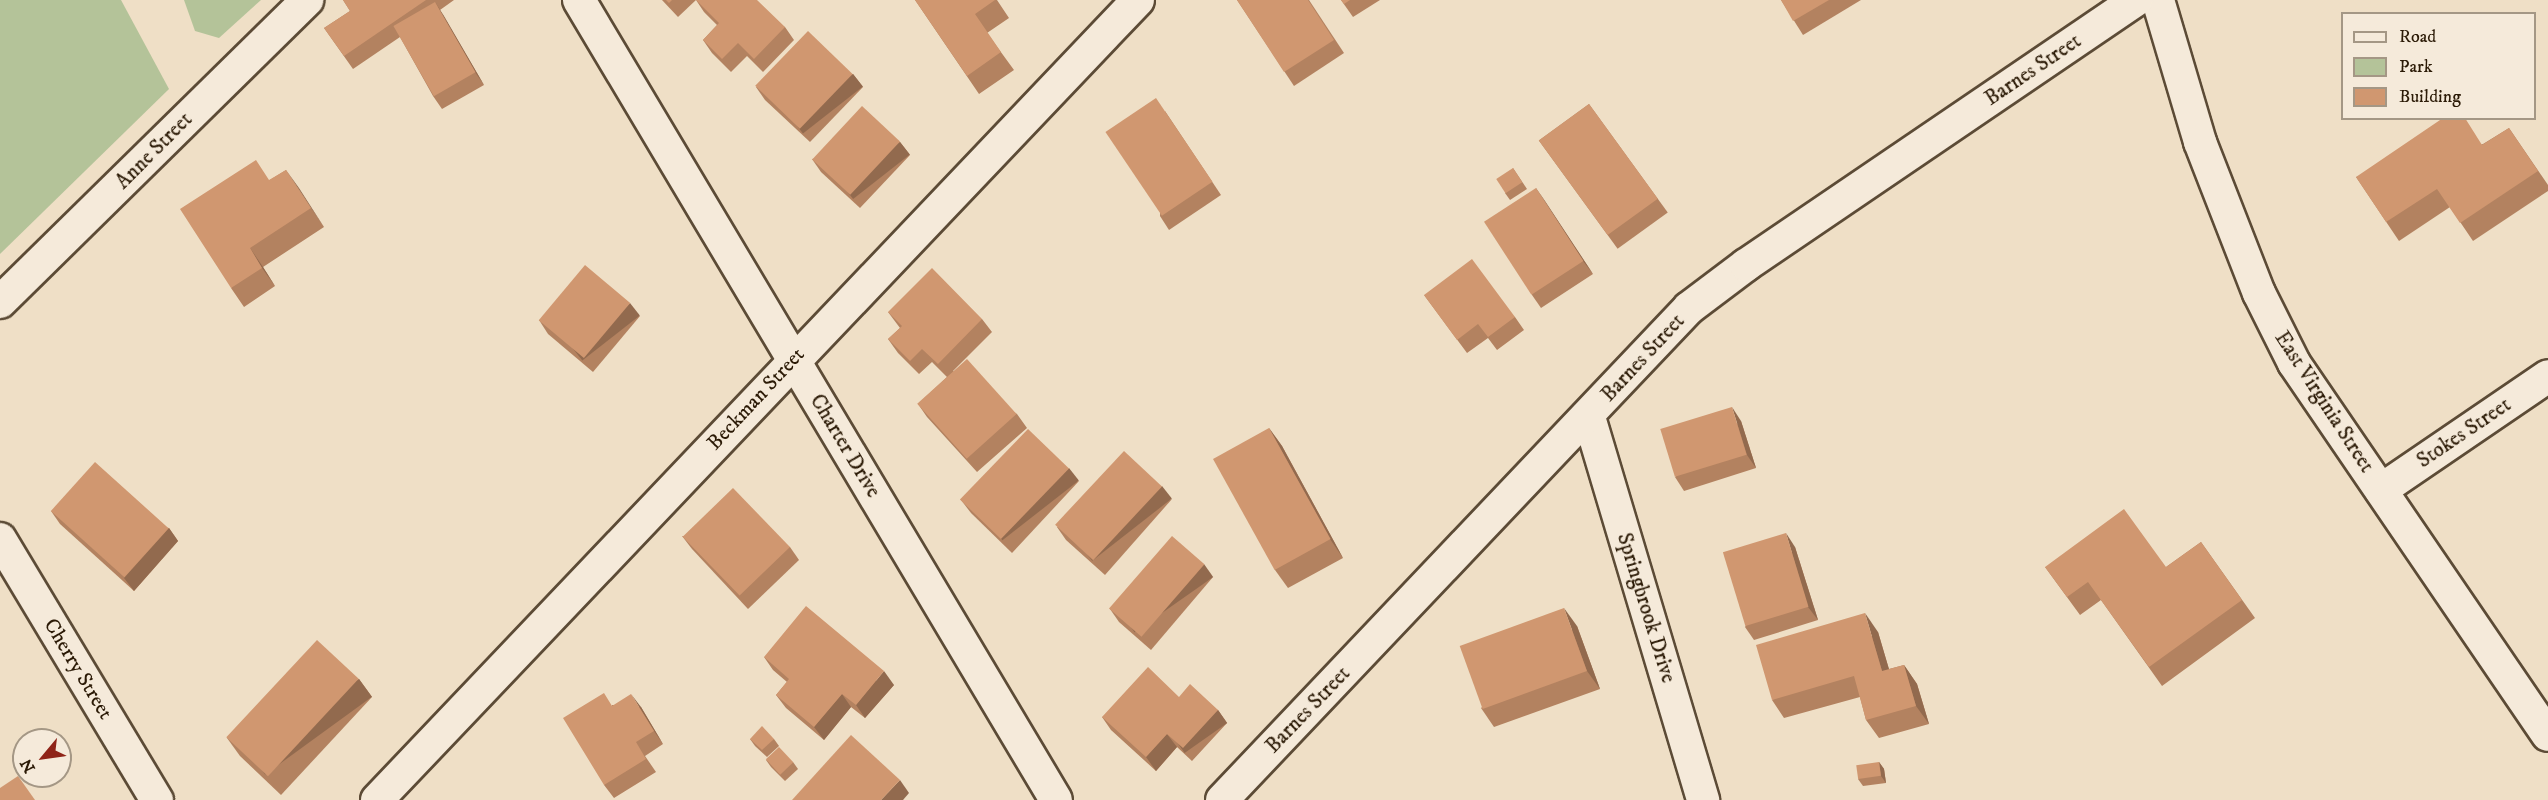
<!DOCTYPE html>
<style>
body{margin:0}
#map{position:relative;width:2548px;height:800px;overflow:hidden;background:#efdfc6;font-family:"IM FELL DW Pica",serif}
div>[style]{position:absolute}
.green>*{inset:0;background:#b4c399}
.roads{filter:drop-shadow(2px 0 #5c4b36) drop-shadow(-2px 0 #5c4b36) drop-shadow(0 2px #5c4b36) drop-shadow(0 -2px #5c4b36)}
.minor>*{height:32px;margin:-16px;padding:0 16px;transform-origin:16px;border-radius:16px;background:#f5eada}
.wall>*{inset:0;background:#b38260;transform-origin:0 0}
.shaded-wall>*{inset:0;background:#926a4e;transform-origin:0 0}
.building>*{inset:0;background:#d09770;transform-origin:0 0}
span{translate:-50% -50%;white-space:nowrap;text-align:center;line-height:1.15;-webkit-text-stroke:4.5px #f5eada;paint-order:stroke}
.street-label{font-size:21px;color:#2b1a06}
.legend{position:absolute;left:2341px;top:12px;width:195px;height:108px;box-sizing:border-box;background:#f5eada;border:2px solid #a49785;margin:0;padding:8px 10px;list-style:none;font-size:18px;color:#2b1a06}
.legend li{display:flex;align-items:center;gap:12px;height:30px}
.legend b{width:30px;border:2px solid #a49785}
.north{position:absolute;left:12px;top:728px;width:60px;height:60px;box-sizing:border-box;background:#f5eada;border:2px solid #a49785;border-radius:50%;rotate:241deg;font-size:16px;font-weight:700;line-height:24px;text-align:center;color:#2b1a06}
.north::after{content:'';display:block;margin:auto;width:21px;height:27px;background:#8f2418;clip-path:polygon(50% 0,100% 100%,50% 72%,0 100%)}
</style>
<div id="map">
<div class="green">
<i style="clip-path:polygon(0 0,121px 0,169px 89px,0 254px)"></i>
<i style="clip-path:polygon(184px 0,261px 0,219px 38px,195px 31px)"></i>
</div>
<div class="roads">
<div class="minor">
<i style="left:579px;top:0;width:931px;rotate:59.19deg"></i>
<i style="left:2158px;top:0;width:148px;rotate:73.5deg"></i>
<i style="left:2200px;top:142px;width:162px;rotate:68.7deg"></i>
<i style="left:2259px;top:293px;width:78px;rotate:63.4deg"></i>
<i style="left:2294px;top:363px;width:450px;rotate:55.7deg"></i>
<i style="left:0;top:302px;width:431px;rotate:-44.5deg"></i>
<i style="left:1589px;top:417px;width:400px;rotate:73.4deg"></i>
<i style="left:2381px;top:490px;width:202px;rotate:-34.3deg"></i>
<i style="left:0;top:539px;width:305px;rotate:59deg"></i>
<i style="left:377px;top:800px;width:1104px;rotate:-46.43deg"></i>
<i style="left:1222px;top:800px;width:678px;rotate:-46.49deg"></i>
<i style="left:1689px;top:308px;width:71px;rotate:-37deg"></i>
<i style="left:1746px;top:265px;width:472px;rotate:-34.2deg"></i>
</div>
</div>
<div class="wall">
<i style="clip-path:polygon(343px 0,454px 0,440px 10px,484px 85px,442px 109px,433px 96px,400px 37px,353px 69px,324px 28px,350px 11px)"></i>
<i style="clip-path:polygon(662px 0,696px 0,678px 17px)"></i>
<i style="clip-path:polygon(696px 0,785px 27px,794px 40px,763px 72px,747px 56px,731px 72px,712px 53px,703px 40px,717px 25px,704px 12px)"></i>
<i style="clip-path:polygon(915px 0,997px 0,1009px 18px,987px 33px,1014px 70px,979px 94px)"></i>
<i style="clip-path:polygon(1237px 0,1309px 0,1344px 53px,1294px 86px)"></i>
<i style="clip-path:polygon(1341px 0,1380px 0,1353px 17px)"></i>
<i style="clip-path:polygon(1781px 0,1861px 0,1803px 35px)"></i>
<i style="clip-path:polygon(853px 74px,863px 87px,810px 142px,765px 100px,756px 87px)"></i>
<i style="left:1589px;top:104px;width:134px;height:62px;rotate:54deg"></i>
<i style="clip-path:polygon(1165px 111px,1221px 195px,1169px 230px,1160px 216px)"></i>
<i style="clip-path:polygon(2509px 128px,2548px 185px,2548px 191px,2473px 241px,2450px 207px,2399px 241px,2356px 177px,2483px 144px)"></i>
<i style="clip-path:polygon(900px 142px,910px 155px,860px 208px,821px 172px,812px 159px)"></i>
<i style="clip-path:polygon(1513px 168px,1527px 189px,1510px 200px,1505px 193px)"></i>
<i style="clip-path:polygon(286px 170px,324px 227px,263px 267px,275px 286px,244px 307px,231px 288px,270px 180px)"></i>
<i style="clip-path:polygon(1536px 188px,1593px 274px,1541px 308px,1532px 295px)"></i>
<i style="clip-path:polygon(1424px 295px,1515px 317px,1524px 330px,1497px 350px,1488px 338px,1467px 353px)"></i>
<i style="clip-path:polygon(888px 312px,982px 319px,992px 332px,953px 371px,1017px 414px,1027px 428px,977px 472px,927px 417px,918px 404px,947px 377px,932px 362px,919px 374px,898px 353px,888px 339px,900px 328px)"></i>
<i style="clip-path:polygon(640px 316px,593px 372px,548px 334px,539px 320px)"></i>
<i style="clip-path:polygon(1741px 421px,1756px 468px,1684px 491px,1675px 477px)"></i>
<i style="clip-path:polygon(1269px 428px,1282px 446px,1343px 558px,1288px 588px,1275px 570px)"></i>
<i style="clip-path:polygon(1079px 481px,1012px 553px,971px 513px,961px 500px)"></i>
<i style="clip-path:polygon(1172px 499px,1105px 575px,1066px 540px,1057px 527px)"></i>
<i style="clip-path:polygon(51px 511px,169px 528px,178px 541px,134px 591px,60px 524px)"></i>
<i style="clip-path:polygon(682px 536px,790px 547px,799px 560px,748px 609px,692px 549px)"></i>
<i style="clip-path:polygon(2201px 542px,2255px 618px,2162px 686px,2101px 600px,2080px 615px,2045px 567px,2166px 567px)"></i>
<i style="clip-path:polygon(1795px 547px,1818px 620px,1754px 640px,1745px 627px)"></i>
<i style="clip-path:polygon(1213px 577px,1151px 650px,1119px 622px,1110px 609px)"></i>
<i style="clip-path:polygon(1577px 626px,1600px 689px,1494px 727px,1481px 708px)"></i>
<i style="clip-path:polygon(1878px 632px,1889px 669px,1904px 665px,1917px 684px,1929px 724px,1879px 738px,1866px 720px,1860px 697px,1784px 718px,1772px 700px)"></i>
<i style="clip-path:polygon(764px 657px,894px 685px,865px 718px,851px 707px,824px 740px,786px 708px,776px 695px,787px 682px,773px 670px)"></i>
<i style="clip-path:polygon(359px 679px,372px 697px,281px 795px,240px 756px,227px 738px)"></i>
<i style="clip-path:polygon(1179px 697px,1218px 710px,1227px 723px,1192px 761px,1177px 747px,1156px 771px,1111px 730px,1102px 717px)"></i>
<i style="clip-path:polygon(612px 705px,641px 707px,663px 744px,645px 756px,656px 772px,614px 798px,604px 785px)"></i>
<i style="clip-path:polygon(750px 739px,774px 739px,779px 746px,767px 757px,755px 746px)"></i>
<i style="clip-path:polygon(766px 760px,793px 762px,798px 769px,785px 781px,771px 767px)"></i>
<i style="clip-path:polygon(1879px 762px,1884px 769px,1886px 783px,1863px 786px,1858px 779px)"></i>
</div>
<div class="shaded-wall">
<i style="clip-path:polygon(435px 2px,444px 16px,484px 85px,475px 72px)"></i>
<i style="left:853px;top:74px;width:16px;height:76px;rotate:52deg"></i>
<i style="left:900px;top:142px;width:16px;height:72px;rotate:52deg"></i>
<i style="clip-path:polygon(286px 170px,299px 188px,324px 227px,311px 208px)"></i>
<i style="clip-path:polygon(1536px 188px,1545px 201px,1593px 274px,1583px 261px)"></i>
<i style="clip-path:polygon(250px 248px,263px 267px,275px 286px,262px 268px)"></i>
<i style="left:630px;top:303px;width:16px;height:73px;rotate:52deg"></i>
<i style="clip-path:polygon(1732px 407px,1741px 421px,1756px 468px,1747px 455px)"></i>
<i style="clip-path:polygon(1269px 428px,1282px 446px,1343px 558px,1330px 539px)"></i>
<i style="left:1069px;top:468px;width:16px;height:97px;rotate:52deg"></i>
<i style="left:1162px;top:486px;width:16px;height:101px;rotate:52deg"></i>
<i style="clip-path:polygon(169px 528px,178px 541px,134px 591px,124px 578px)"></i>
<i style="clip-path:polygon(1786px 533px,1795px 547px,1818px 620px,1808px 607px)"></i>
<i style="left:1204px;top:564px;width:16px;height:96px;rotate:55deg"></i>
<i style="clip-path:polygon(1564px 608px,1577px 626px,1600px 689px,1587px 671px)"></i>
<i style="clip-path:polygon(1865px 613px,1878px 632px,1895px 690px,1882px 671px)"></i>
<i style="clip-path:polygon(1904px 665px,1917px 684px,1929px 724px,1916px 706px)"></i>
<i style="clip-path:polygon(884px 671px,894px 685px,865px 718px,856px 705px)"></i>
<i style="left:359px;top:679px;width:22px;height:132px;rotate:54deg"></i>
<i style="clip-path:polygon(631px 694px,641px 707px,663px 744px,654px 731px)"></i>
<i style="clip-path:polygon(842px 694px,851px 707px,824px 740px,814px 727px)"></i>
<i style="left:1218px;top:710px;width:16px;height:52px;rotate:55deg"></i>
<i style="clip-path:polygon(1167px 734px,1177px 747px,1156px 771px,1146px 757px)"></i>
<i style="clip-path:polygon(1879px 762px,1884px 769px,1886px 783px,1881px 776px)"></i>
<i style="clip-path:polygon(900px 780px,909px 793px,903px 800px,881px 800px)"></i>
</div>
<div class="building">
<i style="clip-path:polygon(343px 0,426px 0,344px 56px,324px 28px,350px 11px)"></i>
<i style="clip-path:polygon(666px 0,672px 0,669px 3px)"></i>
<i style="clip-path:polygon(696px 0,757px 0,785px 27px,754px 59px,738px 43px,722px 59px,703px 40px,719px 23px)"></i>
<i style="clip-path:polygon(915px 0,995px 0,975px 14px,1001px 52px,967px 76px)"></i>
<i style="clip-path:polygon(1237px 0,1308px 0,1334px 40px,1284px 72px)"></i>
<i style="clip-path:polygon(1341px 0,1350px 0,1344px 4px)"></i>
<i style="clip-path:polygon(1781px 0,1829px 0,1793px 21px)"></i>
<i style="left:435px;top:2px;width:81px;height:48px;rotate:60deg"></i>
<i style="left:808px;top:31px;width:62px;height:76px;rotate:44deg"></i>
<i style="left:1156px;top:98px;width:101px;height:61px;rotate:56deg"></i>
<i style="left:1589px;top:104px;width:117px;height:62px;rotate:54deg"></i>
<i style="left:862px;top:106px;width:52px;height:73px;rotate:43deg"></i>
<i style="clip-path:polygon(2443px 118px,2465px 118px,2482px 145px,2509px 128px,2538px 171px,2460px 223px,2437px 189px,2386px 222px,2356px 177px)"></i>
<i style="clip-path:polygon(256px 160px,269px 180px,286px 170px,311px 208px,250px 248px,262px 268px,231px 288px,180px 209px)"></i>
<i style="left:1513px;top:168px;width:17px;height:20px;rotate:57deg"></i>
<i style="left:1536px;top:188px;width:87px;height:62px;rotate:57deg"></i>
<i style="clip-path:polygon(1472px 259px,1515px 317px,1488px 337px,1478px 324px,1457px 340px,1424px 295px)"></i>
<i style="left:585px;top:265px;width:59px;height:72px;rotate:40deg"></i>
<i style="clip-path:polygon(932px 268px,982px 319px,938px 364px,922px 349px,910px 361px,888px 339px,902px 326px,888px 312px)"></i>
<i style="left:967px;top:359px;width:74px;height:67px;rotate:48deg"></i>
<i style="left:1732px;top:407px;width:50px;height:75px;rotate:73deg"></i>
<i style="left:1269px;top:428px;width:127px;height:64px;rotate:61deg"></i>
<i style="left:1028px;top:429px;width:57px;height:98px;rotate:44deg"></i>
<i style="left:1124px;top:451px;width:52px;height:101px;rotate:43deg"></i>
<i style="left:95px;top:462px;width:99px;height:66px;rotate:42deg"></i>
<i style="left:733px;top:488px;width:82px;height:70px;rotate:46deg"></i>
<i style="clip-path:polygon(2124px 509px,2166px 567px,2201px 542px,2242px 600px,2149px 667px,2088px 582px,2067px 597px,2045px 567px)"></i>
<i style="left:1786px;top:533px;width:77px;height:66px;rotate:73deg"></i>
<i style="left:1172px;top:536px;width:43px;height:96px;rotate:41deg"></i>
<i style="clip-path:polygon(806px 606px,884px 671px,856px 705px,842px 694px,814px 727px,776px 695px,789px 679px,764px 657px)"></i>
<i style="left:1564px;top:608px;width:67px;height:111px;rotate:70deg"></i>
<i style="clip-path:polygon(1865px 613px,1882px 671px,1904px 665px,1916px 706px,1866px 720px,1854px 676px,1772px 700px,1756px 645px)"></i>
<i style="left:317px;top:640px;width:57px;height:133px;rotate:43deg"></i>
<i style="clip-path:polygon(1148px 667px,1179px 697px,1190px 684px,1218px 710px,1183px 748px,1167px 734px,1146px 757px,1102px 717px)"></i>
<i style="clip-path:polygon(604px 693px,612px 706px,631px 694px,654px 731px,636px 742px,646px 759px,604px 785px,563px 718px)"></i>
<i style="clip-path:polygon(762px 726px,774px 739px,762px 750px,750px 739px)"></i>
<i style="clip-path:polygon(851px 735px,900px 780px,881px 800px,792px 800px)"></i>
<i style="left:779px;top:747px;width:21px;height:18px;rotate:47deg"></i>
<i style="left:1879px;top:762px;width:14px;height:23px;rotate:82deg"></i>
<i style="clip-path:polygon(18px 776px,35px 800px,0 800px,0 788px)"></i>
</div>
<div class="street-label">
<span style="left:2033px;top:70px;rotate:-34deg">Barnes Street</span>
<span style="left:154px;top:151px;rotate:-45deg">Anne Street</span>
<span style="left:1643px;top:358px;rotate:-47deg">Barnes Street</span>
<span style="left:756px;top:399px;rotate:-47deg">Beckman Street</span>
<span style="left:2324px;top:402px;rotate:57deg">East Virginia Street</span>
<span style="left:2464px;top:433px;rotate:-34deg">Stokes Street</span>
<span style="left:845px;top:446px;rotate:59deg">Charter Drive</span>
<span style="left:1646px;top:608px;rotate:73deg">Springbrook Drive</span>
<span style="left:78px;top:669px;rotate:59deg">Cherry Street</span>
<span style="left:1308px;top:710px;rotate:-46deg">Barnes Street</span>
</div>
<ul class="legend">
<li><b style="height:8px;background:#f5eada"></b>Road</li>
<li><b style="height:16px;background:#b4c399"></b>Park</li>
<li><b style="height:16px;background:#d09770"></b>Building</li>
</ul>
<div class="north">N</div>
</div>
